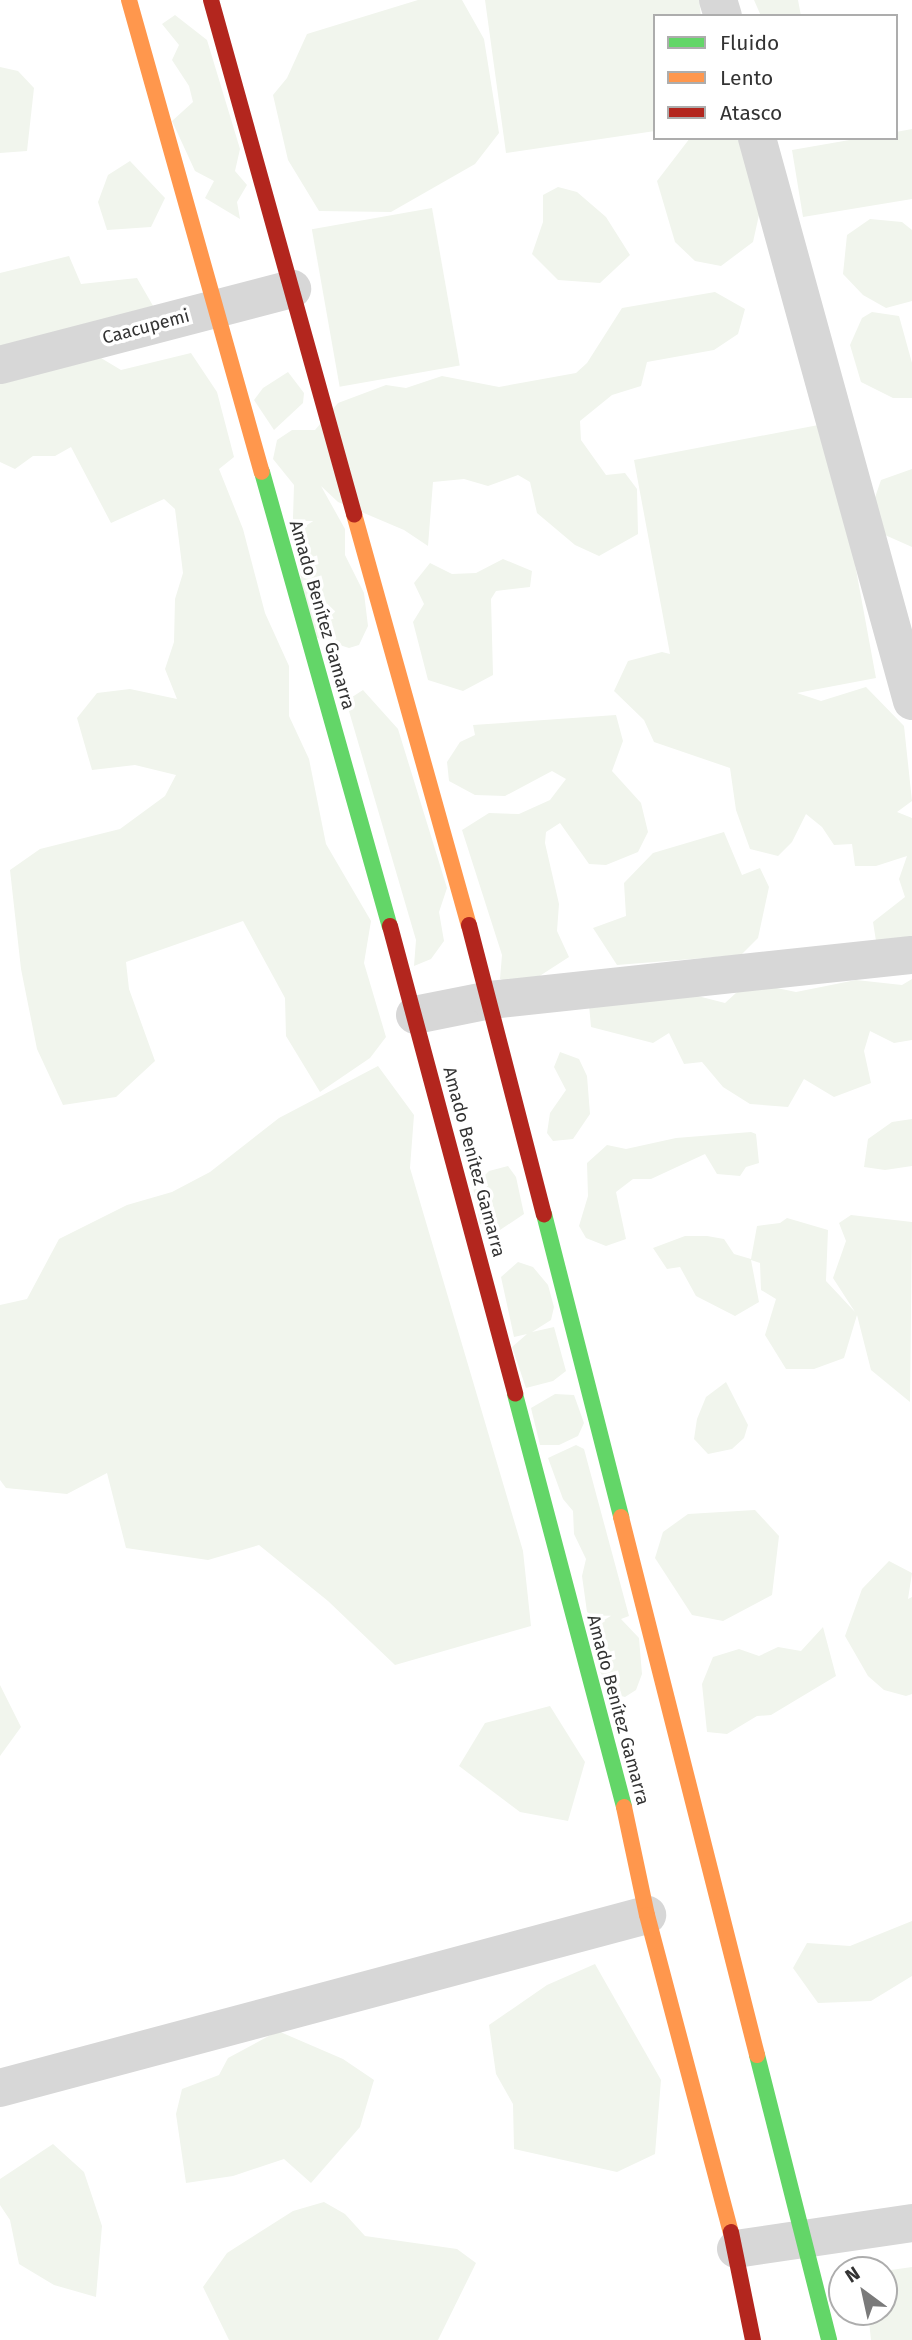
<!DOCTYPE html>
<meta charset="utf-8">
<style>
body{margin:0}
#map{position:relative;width:912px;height:2340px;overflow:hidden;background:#fff;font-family:"Fira Sans",sans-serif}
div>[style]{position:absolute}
.green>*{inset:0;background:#f1f5ed;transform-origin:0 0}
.street>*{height:38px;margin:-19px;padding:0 19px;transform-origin:19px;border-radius:19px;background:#d7d7d7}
.fast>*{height:16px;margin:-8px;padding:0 8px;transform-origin:8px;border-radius:8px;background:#63d668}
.slow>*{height:16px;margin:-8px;padding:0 8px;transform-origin:8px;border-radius:8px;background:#ff974d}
.jam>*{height:16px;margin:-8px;padding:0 8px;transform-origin:8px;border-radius:8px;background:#b3261e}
span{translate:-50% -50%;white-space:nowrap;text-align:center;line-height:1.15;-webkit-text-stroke:7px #fff;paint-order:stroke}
.street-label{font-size:18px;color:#333}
.legend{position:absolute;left:653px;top:14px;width:245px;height:126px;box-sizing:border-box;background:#fff;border:2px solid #adadad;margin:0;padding:9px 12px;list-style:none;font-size:21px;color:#333}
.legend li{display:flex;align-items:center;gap:14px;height:35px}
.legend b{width:35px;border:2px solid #adadad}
.north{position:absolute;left:828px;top:2256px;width:70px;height:70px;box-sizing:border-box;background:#fff;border:2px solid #adadad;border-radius:50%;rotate:327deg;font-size:19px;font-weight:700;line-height:28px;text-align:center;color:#333}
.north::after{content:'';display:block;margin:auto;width:24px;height:32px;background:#7a7a7a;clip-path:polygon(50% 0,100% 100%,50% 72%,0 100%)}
</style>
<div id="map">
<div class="green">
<i style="clip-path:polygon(418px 0,462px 0,484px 39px,499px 133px,475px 164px,391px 212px,319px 211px,288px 160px,273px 95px,287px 78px,307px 34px)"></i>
<i style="clip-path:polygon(485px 0,699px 0,701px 16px,655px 16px,655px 131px,506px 153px)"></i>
<i style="clip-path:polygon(754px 0,798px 0,801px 16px,761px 16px)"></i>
<i style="clip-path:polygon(175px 15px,207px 40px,240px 149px,235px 171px,247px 185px,237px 202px,240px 219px,205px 198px,214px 181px,195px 171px,172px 121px,193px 102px,189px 86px,172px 60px,179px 45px,162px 24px)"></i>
<i style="clip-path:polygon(0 67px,18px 71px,34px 88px,27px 151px,0 153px)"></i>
<i style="clip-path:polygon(912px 129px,912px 199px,803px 217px,792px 150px,861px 138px,896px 138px,896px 132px)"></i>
<i style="clip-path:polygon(690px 138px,740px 138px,761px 206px,753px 242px,721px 266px,695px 261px,675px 242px,657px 181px)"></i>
<i style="clip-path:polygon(130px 161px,165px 198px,151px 227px,107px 230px,98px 202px,108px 175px)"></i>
<i style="clip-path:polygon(558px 187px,577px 192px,606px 217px,630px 255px,600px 283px,558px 280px,532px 254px,543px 222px,543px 195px)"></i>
<i style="left:432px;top:208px;width:160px;height:122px;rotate:80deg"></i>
<i style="clip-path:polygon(870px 219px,902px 222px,912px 230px,912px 301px,886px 308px,863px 295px,843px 274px,847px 235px)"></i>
<i style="clip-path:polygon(69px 256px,81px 284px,137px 278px,156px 311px,0 357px,0 273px)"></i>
<i style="clip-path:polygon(715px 292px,745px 309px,738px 334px,714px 350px,647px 362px,641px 386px,612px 395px,580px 421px,581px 440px,606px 475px,625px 473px,637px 489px,638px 534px,599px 556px,575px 545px,537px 513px,530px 482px,518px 475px,488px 486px,464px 479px,433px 482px,428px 546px,404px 530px,338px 502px,321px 486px,345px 529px,345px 555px,364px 593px,368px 626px,359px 645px,349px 648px,308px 635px,293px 518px,294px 485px,273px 459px,277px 440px,292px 430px,315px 430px,338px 403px,386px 385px,406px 388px,442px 376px,499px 387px,576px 373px,587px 363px,622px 308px)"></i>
<i style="clip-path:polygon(872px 312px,899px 316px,912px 363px,912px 398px,893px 398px,861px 382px,850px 345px,862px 318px)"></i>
<i style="clip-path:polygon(191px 353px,217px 392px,234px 457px,219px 469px,243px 529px,265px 613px,289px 666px,289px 716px,309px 759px,326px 844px,371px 921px,364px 963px,386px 1037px,370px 1058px,320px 1092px,286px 1036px,285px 998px,243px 921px,126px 962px,129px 989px,155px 1061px,116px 1097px,63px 1105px,37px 1049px,21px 969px,10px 870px,40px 849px,120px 829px,165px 796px,176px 775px,135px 765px,92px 770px,77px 718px,97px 693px,130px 689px,177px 699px,165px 669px,174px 642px,175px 599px,183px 573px,175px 509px,164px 499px,111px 523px,71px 447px,55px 456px,33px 456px,15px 469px,0 462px,0 380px,101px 358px,121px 370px)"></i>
<i style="clip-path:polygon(288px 372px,304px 393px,303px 403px,274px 430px,254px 400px,263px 388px)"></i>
<i style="clip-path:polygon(829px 423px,876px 678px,797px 693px,821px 701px,866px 687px,904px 726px,912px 801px,897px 812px,912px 818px,912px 945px,876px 941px,873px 922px,905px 897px,899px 879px,907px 856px,876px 866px,855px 866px,852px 844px,834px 845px,822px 827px,806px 814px,792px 842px,778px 856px,750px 849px,736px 810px,730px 768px,654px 742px,644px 720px,614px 691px,628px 661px,662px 652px,670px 654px,634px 460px)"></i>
<i style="clip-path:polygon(912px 469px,912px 547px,885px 535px,870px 512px,881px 480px)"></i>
<i style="clip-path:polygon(503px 559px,532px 571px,530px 587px,496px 591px,491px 599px,493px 675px,463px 691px,428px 680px,413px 622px,424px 604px,414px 583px,430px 563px,452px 574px,476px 573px)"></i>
<i style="clip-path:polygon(363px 690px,398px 729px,447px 888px,439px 912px,444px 941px,431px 959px,414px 966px,416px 940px,346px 701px)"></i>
<i style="clip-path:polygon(616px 715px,623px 741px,612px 771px,641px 803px,648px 832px,638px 852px,606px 865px,589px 864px,560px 823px,546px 832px,545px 843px,559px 904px,557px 931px,569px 957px,521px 988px,500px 979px,502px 955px,462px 830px,489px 813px,519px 814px,550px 800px,566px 779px,552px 771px,505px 796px,475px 795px,449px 781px,447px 762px,460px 742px,475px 735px,473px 725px)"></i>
<i style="clip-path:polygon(724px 832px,742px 875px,760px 868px,769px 887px,758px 938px,741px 955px,617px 965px,593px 928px,626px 916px,624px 883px,653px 853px)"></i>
<i style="clip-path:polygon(912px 979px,912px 1040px,894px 1043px,870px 1031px,864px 1051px,871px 1083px,834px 1097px,804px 1079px,788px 1107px,750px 1104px,723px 1087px,702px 1062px,684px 1064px,669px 1033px,653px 1043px,591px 1027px,589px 1005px,686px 993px,725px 1003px,748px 982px,796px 992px,856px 980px,902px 985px)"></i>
<i style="clip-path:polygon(560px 1052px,579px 1059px,587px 1076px,590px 1114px,573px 1139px,553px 1141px,547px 1133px,550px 1113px,566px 1090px,554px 1067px)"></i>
<i style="clip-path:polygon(378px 1066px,414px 1115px,410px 1168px,523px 1551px,531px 1626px,395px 1665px,328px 1601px,259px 1545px,208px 1560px,126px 1548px,107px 1473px,67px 1494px,6px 1488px,0 1480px,0 1305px,27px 1299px,59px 1239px,127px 1205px,172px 1192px,210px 1172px,279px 1118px)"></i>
<i style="clip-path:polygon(912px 1119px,912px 1166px,885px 1170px,864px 1167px,868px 1139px,892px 1122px)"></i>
<i style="clip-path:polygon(751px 1132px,756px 1134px,759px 1163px,746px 1167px,740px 1176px,717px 1174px,705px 1154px,651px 1179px,633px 1179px,616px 1192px,626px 1239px,606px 1246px,586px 1238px,579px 1226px,588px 1196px,587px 1163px,607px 1145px,626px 1149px,676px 1138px)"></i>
<i style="clip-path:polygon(508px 1166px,516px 1177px,524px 1214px,500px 1230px,480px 1224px,473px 1187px,489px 1171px)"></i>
<i style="clip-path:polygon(851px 1215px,912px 1222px,910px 1402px,871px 1370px,857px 1315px,844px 1358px,814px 1369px,786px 1369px,765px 1335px,776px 1299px,761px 1290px,760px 1263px,751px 1260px,759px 1302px,735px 1316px,696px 1296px,680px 1267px,667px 1269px,653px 1248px,685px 1236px,707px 1236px,724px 1239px,734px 1254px,751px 1259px,757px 1226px,780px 1223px,787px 1218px,828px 1230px,826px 1281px,855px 1312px,833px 1278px,846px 1241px,839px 1223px)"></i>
<i style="clip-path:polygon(518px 1262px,533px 1267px,548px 1285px,554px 1307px,551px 1320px,532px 1332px,554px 1327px,566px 1371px,553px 1381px,526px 1388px,512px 1347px,527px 1334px,514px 1337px,501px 1277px)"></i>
<i style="clip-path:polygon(726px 1382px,748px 1425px,744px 1438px,732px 1449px,708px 1454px,694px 1439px,697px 1419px,706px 1397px)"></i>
<i style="clip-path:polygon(555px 1394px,574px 1395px,584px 1423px,578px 1436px,559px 1445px,540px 1445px,531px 1408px)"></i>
<i style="clip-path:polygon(576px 1445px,584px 1449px,629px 1616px,621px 1619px,639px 1638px,642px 1674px,636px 1690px,625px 1697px,614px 1694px,600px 1672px,610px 1664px,597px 1635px,600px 1620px,587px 1612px,582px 1576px,586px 1559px,574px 1534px,573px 1511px,563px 1499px,548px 1458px)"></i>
<i style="clip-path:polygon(755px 1510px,779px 1536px,772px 1595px,723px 1621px,692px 1615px,655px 1558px,663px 1532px,688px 1514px)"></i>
<i style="clip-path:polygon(889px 1561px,912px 1573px,908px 1599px,912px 1597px,912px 1694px,906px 1696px,884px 1690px,868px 1676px,845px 1636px,862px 1589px)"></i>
<i style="clip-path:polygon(823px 1627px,836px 1676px,771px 1715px,757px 1716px,727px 1734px,707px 1732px,702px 1684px,713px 1657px,739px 1649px,759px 1656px,778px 1647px,801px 1651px)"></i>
<i style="clip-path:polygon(0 1685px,21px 1727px,0 1756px)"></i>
<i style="clip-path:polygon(550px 1706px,585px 1762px,568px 1821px,520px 1812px,459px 1766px,485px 1723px)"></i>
<i style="clip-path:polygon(912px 1921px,912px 1976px,871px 2001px,818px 2003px,793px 1968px,807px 1943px,850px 1946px)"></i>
<i style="clip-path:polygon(595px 1964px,661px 2080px,655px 2154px,617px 2172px,514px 2149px,513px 2104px,496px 2074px,489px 2025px,547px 1985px)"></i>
<i style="clip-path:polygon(278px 2031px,343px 2059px,374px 2080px,360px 2127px,311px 2183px,284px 2159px,233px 2176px,186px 2183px,176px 2114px,182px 2089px,219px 2075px,228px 2058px)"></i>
<i style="clip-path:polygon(53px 2144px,84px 2172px,102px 2226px,96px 2297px,54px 2285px,19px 2264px,10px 2220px,0 2205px,0 2179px)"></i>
<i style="clip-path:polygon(324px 2202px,345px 2214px,365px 2236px,457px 2249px,476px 2263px,438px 2340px,229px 2340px,203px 2287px,227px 2253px,293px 2211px)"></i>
<i style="clip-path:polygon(912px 2267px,912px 2340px,871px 2340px,868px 2312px,884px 2312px,884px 2271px)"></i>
</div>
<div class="street">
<i style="left:718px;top:0;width:17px;rotate:73deg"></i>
<i style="left:757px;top:138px;width:584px;rotate:74.61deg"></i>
<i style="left:0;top:365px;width:302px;rotate:-14.6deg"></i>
<i style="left:415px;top:1015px;width:76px;rotate:-11.3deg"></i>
<i style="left:490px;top:1000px;width:424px;rotate:-6.1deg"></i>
<i style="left:0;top:2088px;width:670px;rotate:-14.97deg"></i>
<i style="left:736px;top:2249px;width:178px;rotate:-8.4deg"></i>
</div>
<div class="fast">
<i style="left:262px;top:472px;width:472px;rotate:74.3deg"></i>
<i style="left:544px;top:1214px;width:313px;rotate:75.7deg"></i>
<i style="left:515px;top:1394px;width:427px;rotate:75.2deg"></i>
<i style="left:757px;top:2055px;width:294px;rotate:75.8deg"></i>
</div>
<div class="slow">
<i style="left:129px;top:0;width:490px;rotate:74.3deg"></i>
<i style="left:354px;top:514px;width:427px;rotate:74.4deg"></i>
<i style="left:621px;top:1517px;width:555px;rotate:75.81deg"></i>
<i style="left:624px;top:1807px;width:110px;rotate:78deg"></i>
<i style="left:647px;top:1915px;width:328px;rotate:75.2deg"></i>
</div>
<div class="jam">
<i style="left:211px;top:0;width:534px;rotate:74.45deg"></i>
<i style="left:469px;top:925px;width:299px;rotate:75.5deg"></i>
<i style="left:390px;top:926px;width:484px;rotate:75deg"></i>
<i style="left:731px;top:2232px;width:110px;rotate:78.5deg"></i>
</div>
<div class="street-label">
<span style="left:146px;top:327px;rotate:-15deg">Caacupemi</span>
<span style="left:322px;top:615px;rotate:74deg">Amado Benítez Gamarra</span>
<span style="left:474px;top:1162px;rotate:75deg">Amado Benítez Gamarra</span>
<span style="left:618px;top:1710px;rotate:75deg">Amado Benítez Gamarra</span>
</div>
<ul class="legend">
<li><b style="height:9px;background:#63d668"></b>Fluido</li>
<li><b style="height:9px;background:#ff974d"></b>Lento</li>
<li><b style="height:9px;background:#b3261e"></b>Atasco</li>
</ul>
<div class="north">N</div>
</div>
